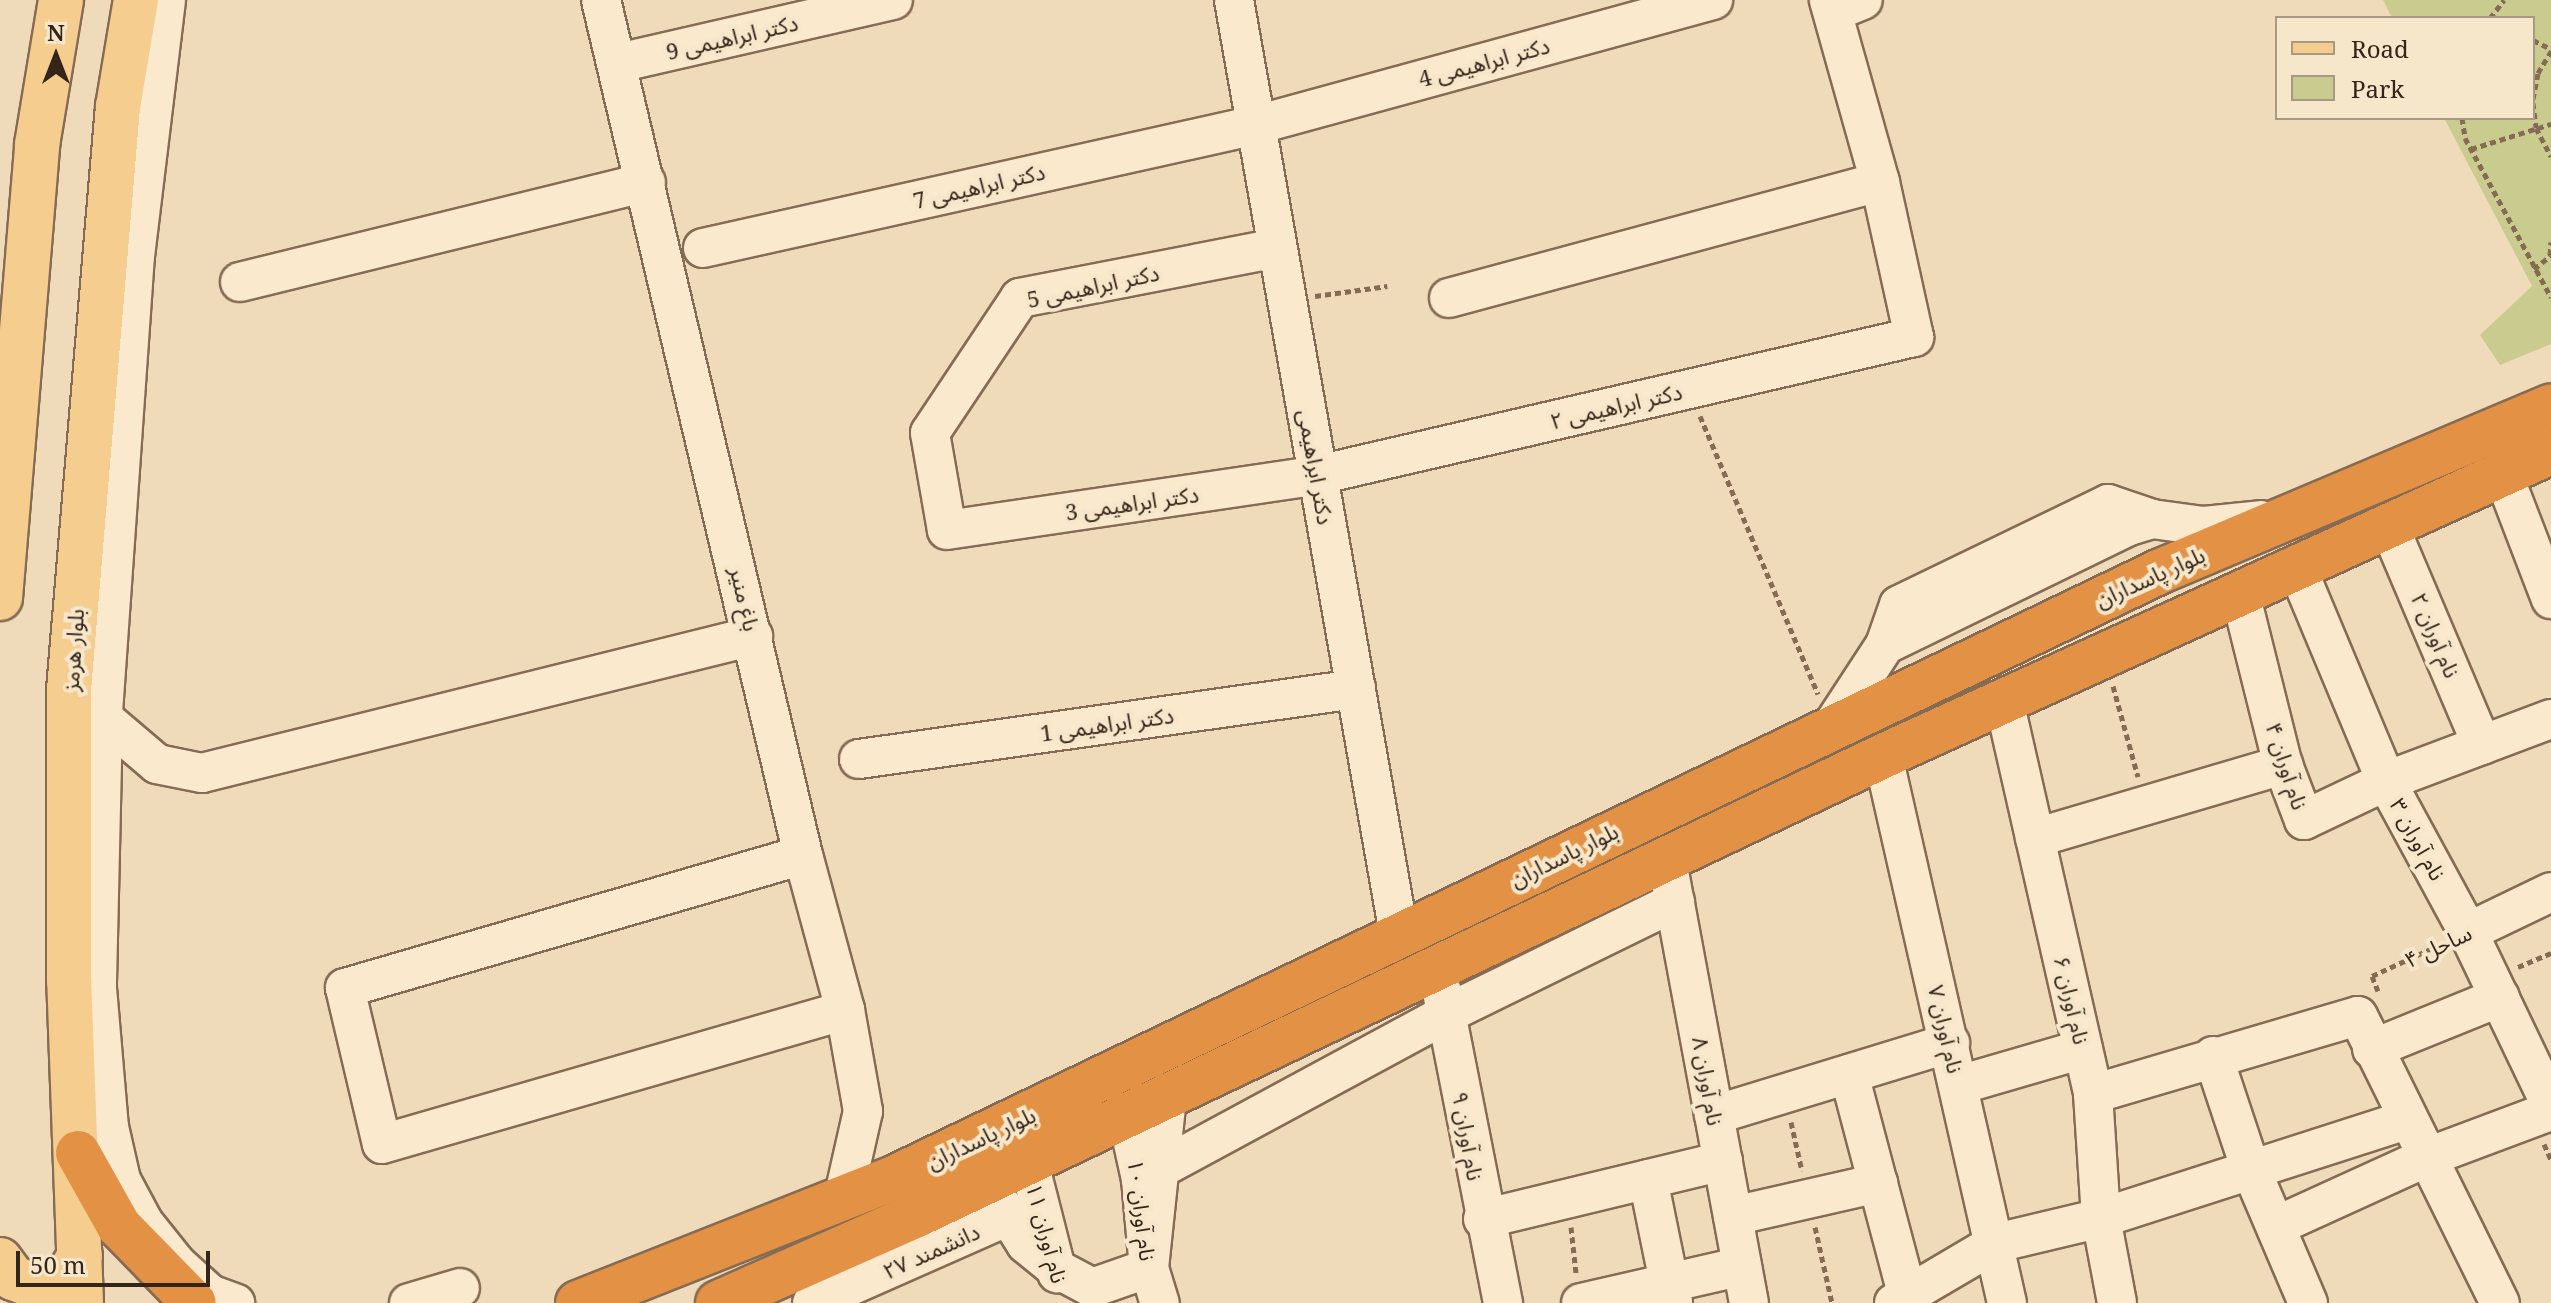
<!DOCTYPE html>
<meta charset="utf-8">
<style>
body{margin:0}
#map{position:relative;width:2551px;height:1303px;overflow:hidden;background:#efdbba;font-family:"Noto Serif","Noto Sans Arabic",serif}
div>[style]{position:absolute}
.green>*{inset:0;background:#cacc8f}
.path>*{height:5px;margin-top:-2.5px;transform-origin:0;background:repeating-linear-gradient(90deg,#866b54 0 6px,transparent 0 10px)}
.roads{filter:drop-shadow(2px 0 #866b54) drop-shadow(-2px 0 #866b54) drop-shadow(0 2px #866b54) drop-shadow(0 -2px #866b54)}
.minor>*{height:38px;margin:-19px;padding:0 19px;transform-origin:19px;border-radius:19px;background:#fae9cd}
.major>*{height:44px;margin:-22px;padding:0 22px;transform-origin:22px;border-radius:22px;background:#f5cd8f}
.highway>*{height:44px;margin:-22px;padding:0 22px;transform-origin:22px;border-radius:22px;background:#e39245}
span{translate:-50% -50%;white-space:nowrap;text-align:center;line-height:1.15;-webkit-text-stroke:8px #f6e6ca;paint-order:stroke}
.street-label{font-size:22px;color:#34251a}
.legend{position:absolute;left:2275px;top:16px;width:260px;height:104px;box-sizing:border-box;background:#f6e6ca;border:2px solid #a89984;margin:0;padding:10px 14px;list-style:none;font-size:24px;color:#34251a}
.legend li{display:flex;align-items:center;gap:16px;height:40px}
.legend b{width:40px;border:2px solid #a89984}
.north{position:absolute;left:16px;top:16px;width:80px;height:80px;-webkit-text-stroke:6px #f6e6ca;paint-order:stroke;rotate:0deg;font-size:22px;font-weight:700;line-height:32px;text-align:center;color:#34251a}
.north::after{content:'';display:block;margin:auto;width:28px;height:36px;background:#34251a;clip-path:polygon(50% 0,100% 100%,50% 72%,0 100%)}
.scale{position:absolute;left:16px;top:1251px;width:194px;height:36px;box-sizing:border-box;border:4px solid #34251a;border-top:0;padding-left:10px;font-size:24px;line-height:28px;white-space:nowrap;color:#34251a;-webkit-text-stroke:6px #f6e6ca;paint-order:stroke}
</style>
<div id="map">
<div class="green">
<i style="clip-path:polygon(2383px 0,2551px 0,2551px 344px,2500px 365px,2480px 335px,2532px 286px,2444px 118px,2533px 118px,2533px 18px,2392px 18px)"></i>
</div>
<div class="path">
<i style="left:2490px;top:18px;width:23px;rotate:-52deg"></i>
<i style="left:2533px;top:40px;width:20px;rotate:27deg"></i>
<i style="left:2533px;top:99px;width:26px;rotate:-79deg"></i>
<i style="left:2538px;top:73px;width:26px;rotate:-59deg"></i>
<i style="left:2533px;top:103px;width:25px;rotate:83deg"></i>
<i style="left:2536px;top:128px;width:32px;rotate:62deg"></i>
<i style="left:2462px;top:118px;width:20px;rotate:81deg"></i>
<i style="left:2465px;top:138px;width:181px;rotate:61.6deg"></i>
<i style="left:2471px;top:149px;width:84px;rotate:-17.4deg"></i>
<i style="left:2550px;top:255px;width:13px;rotate:-86deg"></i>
<i style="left:2534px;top:269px;width:22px;rotate:-39deg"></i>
<i style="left:1315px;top:296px;width:73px;rotate:-7.9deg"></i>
<i style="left:1700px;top:416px;width:302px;rotate:67deg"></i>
<i style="left:2113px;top:686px;width:94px;rotate:74.6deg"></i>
<i style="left:2518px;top:967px;width:36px;rotate:-23deg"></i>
<i style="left:2378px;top:991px;width:16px;rotate:-112deg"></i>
<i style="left:2372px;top:976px;width:74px;rotate:-24.8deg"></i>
<i style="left:1791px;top:1122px;width:50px;rotate:77.3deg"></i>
<i style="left:2544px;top:1144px;width:17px;rotate:66deg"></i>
<i style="left:1571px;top:1227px;width:46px;rotate:83.8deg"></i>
<i style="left:1815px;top:1227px;width:78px;rotate:77.4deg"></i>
</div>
<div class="roads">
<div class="minor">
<i style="left:166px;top:0;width:257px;rotate:96.9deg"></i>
<i style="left:135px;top:255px;width:464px;rotate:94deg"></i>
<i style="left:103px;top:718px;width:71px;rotate:40.4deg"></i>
<i style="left:157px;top:764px;width:46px;rotate:11.3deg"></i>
<i style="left:202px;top:773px;width:568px;rotate:-13.96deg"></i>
<i style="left:601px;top:0;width:879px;rotate:76.71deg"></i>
<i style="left:803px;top:855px;width:161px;rotate:74.8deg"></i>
<i style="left:845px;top:1010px;width:103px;rotate:79.9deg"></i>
<i style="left:863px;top:1111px;width:91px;rotate:102.7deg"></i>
<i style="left:1234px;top:0;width:948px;rotate:79.98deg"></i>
<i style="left:1833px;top:12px;width:32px;rotate:-22deg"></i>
<i style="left:618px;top:63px;width:282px;rotate:-12.9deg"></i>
<i style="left:703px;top:248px;width:567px;rotate:-12.54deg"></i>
<i style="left:1256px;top:125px;width:474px;rotate:-15.3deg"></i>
<i style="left:1277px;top:248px;width:262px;rotate:169deg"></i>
<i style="left:1020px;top:298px;width:162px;rotate:123.7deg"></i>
<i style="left:930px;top:433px;width:98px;rotate:80.1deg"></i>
<i style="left:947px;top:530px;width:375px;rotate:-8.4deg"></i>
<i style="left:1318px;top:475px;width:612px;rotate:-13.04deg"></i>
<i style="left:1914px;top:337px;width:159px;rotate:-102.4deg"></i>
<i style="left:1880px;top:182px;width:189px;rotate:-105.7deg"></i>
<i style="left:240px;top:282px;width:418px;rotate:-13.8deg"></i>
<i style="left:1449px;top:298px;width:446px;rotate:-15.1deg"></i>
<i style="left:2503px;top:474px;width:134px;rotate:69deg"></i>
<i style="left:2389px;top:526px;width:238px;rotate:67deg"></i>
<i style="left:2297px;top:568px;width:231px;rotate:67.3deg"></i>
<i style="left:2386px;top:781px;width:172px;rotate:61.5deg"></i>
<i style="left:2468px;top:932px;width:192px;rotate:64.4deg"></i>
<i style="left:2240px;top:593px;width:177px;rotate:76deg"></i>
<i style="left:2283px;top:765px;width:59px;rotate:69.1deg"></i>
<i style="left:2304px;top:820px;width:91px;rotate:-25.4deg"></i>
<i style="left:2386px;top:781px;width:176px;rotate:-20.6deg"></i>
<i style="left:1885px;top:645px;width:42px;rotate:-70.7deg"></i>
<i style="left:1899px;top:605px;width:232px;rotate:-25.8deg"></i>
<i style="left:2108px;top:504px;width:46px;rotate:18.8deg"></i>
<i style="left:2004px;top:701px;width:403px;rotate:77.2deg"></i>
<i style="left:2093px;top:1094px;width:124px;rotate:86.3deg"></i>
<i style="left:2101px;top:1218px;width:86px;rotate:79.3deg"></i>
<i style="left:103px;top:718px;width:270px;rotate:91.3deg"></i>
<i style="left:97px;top:988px;width:140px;rotate:85.1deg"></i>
<i style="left:109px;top:1127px;width:54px;rotate:77.2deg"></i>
<i style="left:121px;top:1180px;width:49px;rotate:61.9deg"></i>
<i style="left:144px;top:1223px;width:53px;rotate:51.2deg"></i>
<i style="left:177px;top:1264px;width:45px;rotate:42.3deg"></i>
<i style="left:210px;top:1294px;width:27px;rotate:20deg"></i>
<i style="left:1832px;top:726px;width:97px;rotate:-56.8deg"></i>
<i style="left:1885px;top:645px;width:271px;rotate:-26deg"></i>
<i style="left:2129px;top:526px;width:24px;rotate:-17deg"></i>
<i style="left:2152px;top:519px;width:52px;rotate:7.7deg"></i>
<i style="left:2204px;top:526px;width:57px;rotate:-6deg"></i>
<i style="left:1883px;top:756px;width:561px;rotate:77.23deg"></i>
<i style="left:859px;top:759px;width:502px;rotate:-8.02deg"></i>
<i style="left:2035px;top:838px;width:259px;rotate:-16.4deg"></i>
<i style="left:803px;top:855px;width:477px;rotate:163.8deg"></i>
<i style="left:345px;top:988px;width:160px;rotate:76.7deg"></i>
<i style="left:382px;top:1144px;width:482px;rotate:-16.1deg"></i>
<i style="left:1670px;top:877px;width:433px;rotate:79.5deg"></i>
<i style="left:2468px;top:932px;width:92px;rotate:-25.7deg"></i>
<i style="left:1442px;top:992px;width:317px;rotate:78.9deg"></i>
<i style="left:2372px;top:1049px;width:138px;rotate:-22.1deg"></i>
<i style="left:2213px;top:1056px;width:117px;rotate:71.6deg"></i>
<i style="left:2250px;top:1167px;width:148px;rotate:66.9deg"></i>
<i style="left:1849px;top:1074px;width:227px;rotate:75.2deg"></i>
<i style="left:1959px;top:1085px;width:129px;rotate:-16.2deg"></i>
<i style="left:2093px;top:1094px;width:276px;rotate:-16.4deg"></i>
<i style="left:2358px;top:1016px;width:320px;rotate:63.7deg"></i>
<i style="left:1714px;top:1115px;width:247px;rotate:-17deg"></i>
<i style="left:1127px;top:1116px;width:65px;rotate:77.5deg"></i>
<i style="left:1141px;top:1179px;width:89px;rotate:84.9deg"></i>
<i style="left:1149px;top:1268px;width:37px;rotate:73deg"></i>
<i style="left:1029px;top:1163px;width:114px;rotate:75.7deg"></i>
<i style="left:1141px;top:1179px;width:347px;rotate:-28.4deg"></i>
<i style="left:1446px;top:1014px;width:255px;rotate:-26.1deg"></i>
<i style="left:1648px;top:1179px;width:126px;rotate:78.5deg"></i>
<i style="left:987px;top:1182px;width:73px;rotate:57.8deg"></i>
<i style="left:1026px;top:1244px;width:40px;rotate:39deg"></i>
<i style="left:1057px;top:1269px;width:40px;rotate:28deg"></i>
<i style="left:1092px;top:1288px;width:60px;rotate:-19.3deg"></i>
<i style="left:1149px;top:1268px;width:172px;rotate:-84deg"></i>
<i style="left:1733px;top:1216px;width:149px;rotate:-12.8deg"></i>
<i style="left:1483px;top:1219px;width:247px;rotate:-13.6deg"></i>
<i style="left:2276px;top:1226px;width:164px;rotate:-24.5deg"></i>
<i style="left:2425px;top:1158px;width:134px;rotate:-20.5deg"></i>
<i style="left:409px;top:1303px;width:53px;rotate:-16.4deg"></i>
<i style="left:812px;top:1303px;width:212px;rotate:-23.9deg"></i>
<i style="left:1581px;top:1303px;width:165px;rotate:-12.9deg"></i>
<i style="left:1894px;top:1303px;width:118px;rotate:-30.5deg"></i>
<i style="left:1996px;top:1243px;width:108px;rotate:-13.4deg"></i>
<i style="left:2101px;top:1218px;width:320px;rotate:-17.8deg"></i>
</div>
<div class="major">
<i style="left:0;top:598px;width:455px;rotate:-85.3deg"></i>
<i style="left:37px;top:145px;width:147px;rotate:-80.6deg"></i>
<i style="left:0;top:1260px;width:22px;rotate:54deg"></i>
<i style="left:13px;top:1278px;width:27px;rotate:20deg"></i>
<i style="left:38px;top:1287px;width:26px;rotate:-11deg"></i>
<i style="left:64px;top:1282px;width:31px;rotate:-59deg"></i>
<i style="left:81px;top:1303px;width:322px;rotate:-92.1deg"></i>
<i style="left:69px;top:981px;width:291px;rotate:-90deg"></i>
<i style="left:69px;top:690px;width:585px;rotate:-85.2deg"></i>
<i style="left:118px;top:107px;width:109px;rotate:-80.5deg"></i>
</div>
<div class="highway">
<i style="left:78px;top:1153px;width:84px;rotate:60.7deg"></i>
<i style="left:119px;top:1226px;width:107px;rotate:45.8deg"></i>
<i style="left:578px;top:1303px;width:344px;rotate:-21.6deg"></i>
<i style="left:898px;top:1176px;width:1400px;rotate:-25.6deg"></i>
<i style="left:2161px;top:571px;width:423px;rotate:-22.9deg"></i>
<i style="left:718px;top:1303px;width:218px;rotate:-23.9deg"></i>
<i style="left:917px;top:1215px;width:1070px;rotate:-25.41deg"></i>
<i style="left:1883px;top:756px;width:734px;rotate:-24.47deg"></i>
</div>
</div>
<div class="street-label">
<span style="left:732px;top:37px;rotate:-13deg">دکتر ابراهیمی 9</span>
<span style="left:1484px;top:62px;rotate:-15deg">دکتر ابراهیمی 4</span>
<span style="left:979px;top:186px;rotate:-13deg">دکتر ابراهیمی 7</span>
<span style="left:1093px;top:286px;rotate:-12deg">دکتر ابراهیمی 5</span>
<span style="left:1616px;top:406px;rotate:-13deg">دکتر ابراهیمی ۲</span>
<span style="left:1316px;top:467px;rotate:80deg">دکتر ابراهیمی</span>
<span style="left:1132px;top:503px;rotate:-8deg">دکتر ابراهیمی 3</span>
<span style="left:2150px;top:577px;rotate:-24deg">بلوار پاسداران</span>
<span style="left:745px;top:599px;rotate:77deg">باغ منیر</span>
<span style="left:2436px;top:635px;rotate:67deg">نام آوران ۲</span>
<span style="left:73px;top:650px;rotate:-86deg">بلوار هرمز</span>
<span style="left:1107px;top:724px;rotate:-8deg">دکتر ابراهیمی 1</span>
<span style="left:2287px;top:766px;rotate:72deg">نام آوران ۴</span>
<span style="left:2418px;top:839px;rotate:61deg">نام آوران ۳</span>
<span style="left:1564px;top:855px;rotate:-26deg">بلوار پاسداران</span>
<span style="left:2438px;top:946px;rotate:-25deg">ساحل ۴</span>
<span style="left:2072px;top:1000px;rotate:77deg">نام آوران ۶</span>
<span style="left:1946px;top:1029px;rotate:77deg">نام آوران ۷</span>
<span style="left:1708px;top:1081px;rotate:80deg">نام آوران ۸</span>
<span style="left:1468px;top:1136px;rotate:80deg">نام آوران ۹</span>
<span style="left:981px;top:1138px;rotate:-25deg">بلوار پاسداران</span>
<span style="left:1142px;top:1210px;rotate:83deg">نام آوران ۱۰</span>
<span style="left:1047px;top:1233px;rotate:75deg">نام آوران ۱۱</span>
<span style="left:931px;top:1251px;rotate:-24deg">دانشمند ۲۷</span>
</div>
<ul class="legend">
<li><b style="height:10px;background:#f5cd8f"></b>Road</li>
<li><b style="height:22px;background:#cacc8f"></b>Park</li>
</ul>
<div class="north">N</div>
<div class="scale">50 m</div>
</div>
